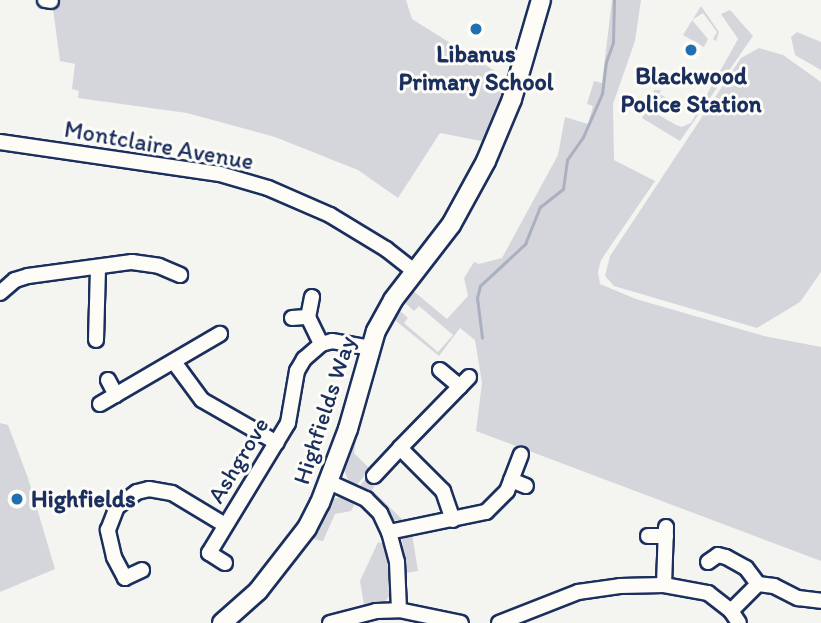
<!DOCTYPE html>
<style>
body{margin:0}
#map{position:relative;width:821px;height:623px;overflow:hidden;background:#f4f4f1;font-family:Itim,sans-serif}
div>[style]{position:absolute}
.green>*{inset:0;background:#d4d6db}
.stream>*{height:2.5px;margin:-1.25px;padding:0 1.25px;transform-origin:1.25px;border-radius:1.25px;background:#aab0bf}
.roads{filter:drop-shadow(2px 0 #1b2f5e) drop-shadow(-2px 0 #1b2f5e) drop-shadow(0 2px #1b2f5e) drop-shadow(0 -2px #1b2f5e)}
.minor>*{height:14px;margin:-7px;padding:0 7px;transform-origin:7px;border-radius:7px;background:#fdfcf7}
.major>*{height:18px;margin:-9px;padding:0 9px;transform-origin:9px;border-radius:9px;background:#fdfcf7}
.dots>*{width:19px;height:19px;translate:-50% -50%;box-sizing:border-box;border:4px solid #fdfcf7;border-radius:50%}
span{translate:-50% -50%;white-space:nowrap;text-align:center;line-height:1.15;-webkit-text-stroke:6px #fdfcf7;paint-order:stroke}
.poi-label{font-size:24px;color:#1b2f5e;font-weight:700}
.left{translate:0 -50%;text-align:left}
.street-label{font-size:24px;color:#1b2f5e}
</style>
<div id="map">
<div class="green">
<i style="clip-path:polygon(56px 0,406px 0,412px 19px,498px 73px,503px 99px,486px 142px,440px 133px,398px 198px,358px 170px,275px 137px,187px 113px,78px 98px,79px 91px,72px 89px,75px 64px,60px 61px,53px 9px)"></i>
<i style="clip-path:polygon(612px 0,641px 0,635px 41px,613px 104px,614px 160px,655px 181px,601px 260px,598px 272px,600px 284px,636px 299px,764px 336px,821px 347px,821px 561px,476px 431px,482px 383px,475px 340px,460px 328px,439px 356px,391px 317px,399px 310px,408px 318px,404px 323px,438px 352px,453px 335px,419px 306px,414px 311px,402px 300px,411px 289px,447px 319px,468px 296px,464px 278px,474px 262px,479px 264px,502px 258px,558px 155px,565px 117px,588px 124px,593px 106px,587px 104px,594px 81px,602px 83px)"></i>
<i style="clip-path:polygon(701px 6px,719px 32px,716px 41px,713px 39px,717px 32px,703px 13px,692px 20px,708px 39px,704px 47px,683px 35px)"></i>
<i style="clip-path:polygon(730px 10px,753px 36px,680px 141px,642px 118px,648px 109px,676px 125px,682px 127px,691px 123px,738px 39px,721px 14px)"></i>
<i style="clip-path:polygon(797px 32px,821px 42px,821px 70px,795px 55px,791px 37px)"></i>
<i style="clip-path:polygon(759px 48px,783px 55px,821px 82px,821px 272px,800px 302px,757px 328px,614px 286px,605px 276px,610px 256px,741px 58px)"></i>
<i style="clip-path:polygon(654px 90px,661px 90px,659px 94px,684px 106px,680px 112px,675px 113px,660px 105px,653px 97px)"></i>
<i style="clip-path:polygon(359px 420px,354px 453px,370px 469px,356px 486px,349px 482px,344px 470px)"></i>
<i style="clip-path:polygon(0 423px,8px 425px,28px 478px,55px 569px,0 592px)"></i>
<i style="clip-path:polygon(367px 477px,376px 484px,372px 490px,405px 522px,390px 519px,379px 502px,359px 487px)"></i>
<i style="clip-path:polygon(345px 496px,355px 503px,351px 511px,335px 514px,323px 541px,308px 538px,333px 499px)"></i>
<i style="clip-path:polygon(412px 534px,418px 571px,405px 573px,402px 539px)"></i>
<i style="clip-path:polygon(378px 542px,386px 544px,390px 595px,383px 604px,364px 605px,360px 581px)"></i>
</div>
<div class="stream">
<i style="left:482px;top:338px;width:40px;rotate:-97.1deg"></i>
<i style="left:477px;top:298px;width:12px;rotate:-76deg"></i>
<i style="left:480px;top:286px;width:62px;rotate:-43deg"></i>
<i style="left:525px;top:244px;width:40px;rotate:-68deg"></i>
<i style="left:540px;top:207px;width:29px;rotate:-38deg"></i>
<i style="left:563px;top:189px;width:29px;rotate:-82deg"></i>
<i style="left:567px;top:160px;width:28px;rotate:-55deg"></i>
<i style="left:583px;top:137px;width:47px;rotate:-66.2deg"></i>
<i style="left:602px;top:94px;width:32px;rotate:-83deg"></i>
<i style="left:606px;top:62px;width:20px;rotate:-70deg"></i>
<i style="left:613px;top:43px;width:43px;rotate:-88.7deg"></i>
</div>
<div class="roads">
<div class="minor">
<i style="left:45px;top:0;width:6px;rotate:9deg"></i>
<i style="left:0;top:142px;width:222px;rotate:8.3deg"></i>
<i style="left:220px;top:174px;width:50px;rotate:16.3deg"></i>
<i style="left:268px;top:188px;width:68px;rotate:23.5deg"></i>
<i style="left:330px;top:215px;width:66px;rotate:31.3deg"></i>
<i style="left:386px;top:249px;width:36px;rotate:38deg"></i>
<i style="left:0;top:293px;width:20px;rotate:-41deg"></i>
<i style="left:15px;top:280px;width:14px;rotate:-17deg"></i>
<i style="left:28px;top:276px;width:105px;rotate:-7.7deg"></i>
<i style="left:132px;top:262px;width:27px;rotate:8deg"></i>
<i style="left:159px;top:266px;width:23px;rotate:23deg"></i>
<i style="left:312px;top:297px;width:20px;rotate:101deg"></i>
<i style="left:308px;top:317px;width:30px;rotate:64deg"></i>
<i style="left:292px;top:318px;width:16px;rotate:-4deg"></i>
<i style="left:96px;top:340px;width:72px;rotate:-88.4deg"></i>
<i style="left:174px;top:362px;width:47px;rotate:53.6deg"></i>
<i style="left:202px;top:400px;width:86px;rotate:29.8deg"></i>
<i style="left:440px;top:370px;width:26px;rotate:40deg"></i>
<i style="left:108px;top:380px;width:17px;rotate:62deg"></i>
<i style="left:100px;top:404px;width:139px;rotate:-30.3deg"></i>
<i style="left:374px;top:476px;width:38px;rotate:-47deg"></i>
<i style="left:511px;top:480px;width:16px;rotate:22deg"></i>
<i style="left:329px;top:482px;width:41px;rotate:24.7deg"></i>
<i style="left:366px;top:499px;width:20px;rotate:45deg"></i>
<i style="left:380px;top:513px;width:21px;rotate:65deg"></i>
<i style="left:389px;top:532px;width:31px;rotate:75deg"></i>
<i style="left:397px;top:562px;width:48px;rotate:87.6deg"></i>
<i style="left:453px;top:520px;width:31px;rotate:-109deg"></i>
<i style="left:443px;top:491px;width:61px;rotate:-135deg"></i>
<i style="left:400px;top:448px;width:99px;rotate:-45.8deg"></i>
<i style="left:389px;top:532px;width:99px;rotate:-11.7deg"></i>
<i style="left:486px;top:512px;width:30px;rotate:-45deg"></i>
<i style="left:507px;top:491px;width:39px;rotate:-69deg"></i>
<i style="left:648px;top:536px;width:18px"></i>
<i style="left:708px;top:562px;width:12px;rotate:-35deg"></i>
<i style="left:718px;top:555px;width:8px;rotate:14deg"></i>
<i style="left:726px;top:557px;width:23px;rotate:29deg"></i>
<i style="left:746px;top:568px;width:20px;rotate:53deg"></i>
<i style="left:758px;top:584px;width:16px;rotate:7deg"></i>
<i style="left:774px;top:586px;width:27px;rotate:27deg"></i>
<i style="left:798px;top:598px;width:23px;rotate:7deg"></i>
<i style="left:225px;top:563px;width:19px;rotate:-148deg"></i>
<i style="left:209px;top:553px;width:152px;rotate:-58.7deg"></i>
<i style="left:288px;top:423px;width:53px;rotate:-80.2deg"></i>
<i style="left:297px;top:371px;width:14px;rotate:-60deg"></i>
<i style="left:304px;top:359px;width:23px;rotate:-41deg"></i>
<i style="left:321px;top:344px;width:11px;rotate:-15deg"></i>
<i style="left:332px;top:341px;width:39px;rotate:10deg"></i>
<i style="left:142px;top:570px;width:19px;rotate:155deg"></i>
<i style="left:125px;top:578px;width:24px;rotate:-118deg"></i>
<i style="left:114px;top:557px;width:28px;rotate:-103deg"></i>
<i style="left:108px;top:530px;width:25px;rotate:-69deg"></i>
<i style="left:117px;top:507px;width:25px;rotate:-37deg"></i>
<i style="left:137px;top:492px;width:12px;rotate:-14deg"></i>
<i style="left:149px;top:489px;width:23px;rotate:10deg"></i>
<i style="left:172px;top:493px;width:62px;rotate:31.1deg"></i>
<i style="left:664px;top:585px;width:58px;rotate:-88deg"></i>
<i style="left:731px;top:611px;width:38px;rotate:-45deg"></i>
<i style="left:330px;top:623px;width:48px;rotate:-14.6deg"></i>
<i style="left:376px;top:611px;width:23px;rotate:-2deg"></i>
<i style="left:399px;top:610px;width:63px;rotate:11.8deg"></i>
<i style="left:499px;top:623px;width:85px;rotate:-21.4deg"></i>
<i style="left:578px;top:592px;width:42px;rotate:-8.1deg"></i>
<i style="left:620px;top:586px;width:44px;rotate:-1.3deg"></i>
<i style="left:664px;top:585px;width:45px;rotate:10.3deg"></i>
<i style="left:708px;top:593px;width:29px;rotate:38deg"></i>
<i style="left:731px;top:611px;width:14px;rotate:56deg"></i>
</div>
<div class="major">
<i style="left:222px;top:623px;width:48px;rotate:-41.6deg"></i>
<i style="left:258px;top:591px;width:80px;rotate:-52.1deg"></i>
<i style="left:307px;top:528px;width:28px;rotate:-63deg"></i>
<i style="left:320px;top:503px;width:79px;rotate:-69.3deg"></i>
<i style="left:348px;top:429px;width:102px;rotate:-74.1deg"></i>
<i style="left:376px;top:331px;width:35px;rotate:-61deg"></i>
<i style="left:393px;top:300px;width:95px;rotate:-52.3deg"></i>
<i style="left:451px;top:225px;width:73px;rotate:-61.3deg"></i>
<i style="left:486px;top:161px;width:67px;rotate:-67.2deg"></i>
<i style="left:512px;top:99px;width:103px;rotate:-73.7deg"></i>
</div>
</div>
<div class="dots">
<i style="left:476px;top:29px;background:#1f6fb2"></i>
<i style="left:691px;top:50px;background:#1f6fb2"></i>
<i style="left:17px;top:499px;background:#1f6fb2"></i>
</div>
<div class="poi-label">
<span style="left:476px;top:68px">Libanus<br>Primary School</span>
<span style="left:691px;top:90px">Blackwood<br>Police Station</span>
<span class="left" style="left:31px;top:499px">Highfields</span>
</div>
<div class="street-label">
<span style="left:159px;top:145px;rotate:10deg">Montclaire Avenue</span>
<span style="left:324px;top:410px;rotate:-72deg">Highfields Way</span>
<span style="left:238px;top:460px;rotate:-59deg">Ashgrove</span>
</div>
</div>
